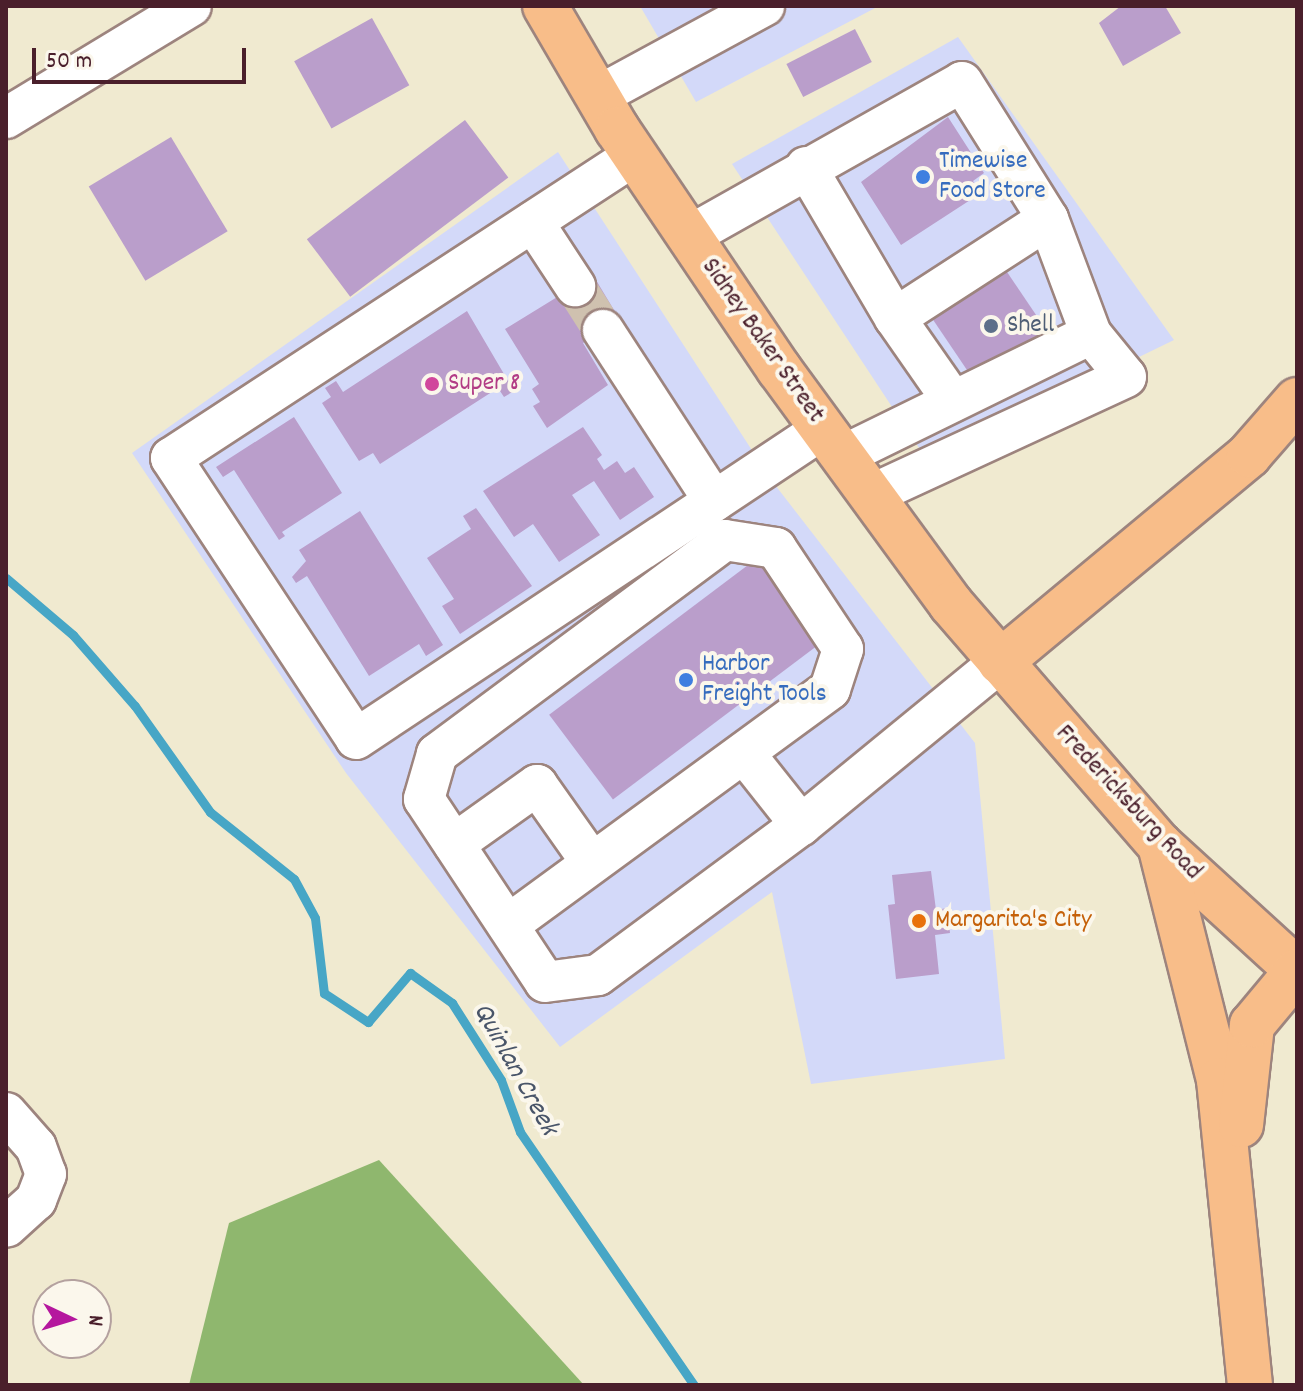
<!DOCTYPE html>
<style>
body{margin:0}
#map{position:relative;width:1303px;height:1391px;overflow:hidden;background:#f0ead0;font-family:Dekko,sans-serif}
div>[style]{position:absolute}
.built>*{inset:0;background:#d3d9f9}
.forest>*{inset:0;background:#8fb76e}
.stream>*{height:9px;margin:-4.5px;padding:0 4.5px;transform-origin:4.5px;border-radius:4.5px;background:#47a6c6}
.building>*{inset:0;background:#ba9ecb;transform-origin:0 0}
.minor-tunnel>*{height:40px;margin-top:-20px;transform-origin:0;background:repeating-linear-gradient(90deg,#cfc1af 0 40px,transparent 0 60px)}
.roads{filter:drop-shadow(2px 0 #9d847e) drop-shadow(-2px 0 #9d847e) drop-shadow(0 2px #9d847e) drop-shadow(0 -2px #9d847e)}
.minor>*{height:40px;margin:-20px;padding:0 20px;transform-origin:20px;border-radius:20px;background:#fff}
.major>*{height:44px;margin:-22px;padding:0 22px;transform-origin:22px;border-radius:22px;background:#f8bd89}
.highway>*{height:44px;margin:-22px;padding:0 22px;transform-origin:22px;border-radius:22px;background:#f8bd89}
.dots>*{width:22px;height:22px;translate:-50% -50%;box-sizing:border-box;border:4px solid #fbf7ec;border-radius:50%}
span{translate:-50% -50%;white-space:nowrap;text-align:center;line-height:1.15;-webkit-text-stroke:8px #fbf7ec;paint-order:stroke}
.shop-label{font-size:26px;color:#366cbe}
.left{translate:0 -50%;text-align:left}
.service-label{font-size:26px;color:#4e5e75}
.street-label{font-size:26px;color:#4a1f2b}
.hotel-label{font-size:26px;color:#b23c85}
.food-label{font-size:26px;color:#c56008}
.water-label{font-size:28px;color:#495569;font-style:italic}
.frame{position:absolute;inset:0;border:8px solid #4a1f2b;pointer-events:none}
.north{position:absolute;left:32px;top:1279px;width:80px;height:80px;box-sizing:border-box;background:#fbf7ec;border:2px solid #b4a19f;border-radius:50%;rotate:94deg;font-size:22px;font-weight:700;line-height:32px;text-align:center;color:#4a1f2b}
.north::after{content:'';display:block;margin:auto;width:28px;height:36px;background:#b5179e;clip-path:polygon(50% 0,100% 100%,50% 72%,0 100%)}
.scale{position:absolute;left:32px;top:48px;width:214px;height:36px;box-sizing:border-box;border:4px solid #4a1f2b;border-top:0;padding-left:10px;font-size:24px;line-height:28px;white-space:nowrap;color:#4a1f2b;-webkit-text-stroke:6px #fbf7ec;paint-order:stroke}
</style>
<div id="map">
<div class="built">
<i style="clip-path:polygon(640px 6px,879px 6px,696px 102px)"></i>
<i style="clip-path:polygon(958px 37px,1174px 340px,927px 460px,732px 164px)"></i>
<i style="clip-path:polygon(558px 152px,772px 481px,975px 743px,1005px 1059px,811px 1084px,772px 892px,560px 1047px,346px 773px,132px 453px)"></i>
</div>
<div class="forest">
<i style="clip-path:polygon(379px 1160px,584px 1385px,189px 1385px,229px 1223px)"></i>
</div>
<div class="stream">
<i style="left:6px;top:578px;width:88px;rotate:40.4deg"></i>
<i style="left:73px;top:635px;width:94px;rotate:48.9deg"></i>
<i style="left:135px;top:706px;width:130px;rotate:54.7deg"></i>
<i style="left:210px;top:812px;width:107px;rotate:38.6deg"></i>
<i style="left:294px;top:879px;width:44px;rotate:61.7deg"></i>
<i style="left:315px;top:918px;width:76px;rotate:83.2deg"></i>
<i style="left:324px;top:993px;width:53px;rotate:33.4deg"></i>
<i style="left:368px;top:1022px;width:65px;rotate:-49.4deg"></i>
<i style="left:410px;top:973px;width:52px;rotate:35.5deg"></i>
<i style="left:452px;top:1003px;width:91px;rotate:57.5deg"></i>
<i style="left:501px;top:1080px;width:55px;rotate:69.9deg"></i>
<i style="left:520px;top:1132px;width:307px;rotate:55.5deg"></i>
</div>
<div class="building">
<i style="clip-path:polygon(1121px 6px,1165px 6px,1181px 33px,1123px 66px,1099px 23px)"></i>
<i style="left:372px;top:18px;width:77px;height:89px;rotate:61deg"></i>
<i style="left:855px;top:29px;width:37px;height:77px;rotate:63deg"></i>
<i style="clip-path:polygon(948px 117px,984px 173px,973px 181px,981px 193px,901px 245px,861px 182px)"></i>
<i style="left:465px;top:120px;width:72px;height:198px;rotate:53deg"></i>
<i style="left:171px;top:137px;width:110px;height:96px;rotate:59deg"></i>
<i style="left:1005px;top:269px;width:80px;height:88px;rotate:56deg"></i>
<i style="clip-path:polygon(593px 275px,620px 320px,583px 343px,608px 385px,547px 428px,533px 406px,540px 402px,532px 389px,539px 384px,505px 329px)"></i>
<i style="clip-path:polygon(467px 311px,514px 391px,504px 397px,498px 388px,380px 464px,373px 453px,359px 461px,322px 403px,331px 397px,325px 388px,336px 381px,343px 392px)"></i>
<i style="clip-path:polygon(294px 417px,342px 493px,282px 532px,285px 536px,279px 540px,234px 470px,223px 477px,216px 467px)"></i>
<i style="clip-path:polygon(583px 427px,602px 455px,597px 459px,604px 470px,617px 461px,625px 473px,634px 467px,654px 497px,620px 520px,594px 481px,572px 495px,600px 535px,559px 562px,533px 524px,514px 537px,483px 491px)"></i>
<i style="clip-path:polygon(476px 508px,532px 586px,460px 634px,442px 606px,454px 599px,427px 558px,471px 529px,463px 516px)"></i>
<i style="clip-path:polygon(360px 511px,443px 645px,426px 656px,419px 644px,369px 676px,307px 576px,296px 583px,292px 577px,306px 561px,299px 550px)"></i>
<i style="left:756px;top:559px;width:106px;height:259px;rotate:53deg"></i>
<i style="clip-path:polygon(931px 871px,936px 910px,947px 908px,950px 933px,935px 935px,939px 974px,896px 979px,888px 905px,895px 904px,892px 875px)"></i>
</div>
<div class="minor-tunnel">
<i style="left:575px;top:286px;width:52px;rotate:57.5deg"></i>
</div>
<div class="roads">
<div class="minor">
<i style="left:598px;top:96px;width:189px;rotate:-28.5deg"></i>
<i style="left:6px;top:118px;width:216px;rotate:-31.2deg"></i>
<i style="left:635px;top:155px;width:554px;rotate:146.85deg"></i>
<i style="left:171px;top:458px;width:336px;rotate:56.6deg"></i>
<i style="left:356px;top:739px;width:561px;rotate:-33.58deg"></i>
<i style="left:806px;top:167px;width:175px;rotate:59.5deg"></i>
<i style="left:895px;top:318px;width:101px;rotate:55.1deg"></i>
<i style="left:533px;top:222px;width:77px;rotate:56.7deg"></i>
<i style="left:689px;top:236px;width:313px;rotate:-29.4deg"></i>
<i style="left:962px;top:82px;width:162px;rotate:57.9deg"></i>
<i style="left:1048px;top:219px;width:123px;rotate:69.5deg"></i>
<i style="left:1091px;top:334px;width:55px;rotate:50.9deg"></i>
<i style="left:1126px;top:377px;width:281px;rotate:155.2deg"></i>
<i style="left:895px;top:318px;width:182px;rotate:-32.9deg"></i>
<i style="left:603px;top:330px;width:204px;rotate:57deg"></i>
<i style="left:842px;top:456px;width:277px;rotate:-26.1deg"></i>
<i style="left:744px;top:753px;width:92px;rotate:51.6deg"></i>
<i style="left:454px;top:844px;width:102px;rotate:-35.4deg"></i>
<i style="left:537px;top:785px;width:95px;rotate:54.8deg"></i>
<i style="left:508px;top:925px;width:399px;rotate:-36.2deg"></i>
<i style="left:830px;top:689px;width:42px;rotate:-72deg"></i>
<i style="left:843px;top:649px;width:121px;rotate:-123.6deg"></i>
<i style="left:776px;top:548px;width:52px;rotate:-171.1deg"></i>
<i style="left:725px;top:540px;width:359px;rotate:143.4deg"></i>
<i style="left:437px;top:754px;width:47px;rotate:106.1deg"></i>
<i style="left:424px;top:799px;width:219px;rotate:56.5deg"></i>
<i style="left:545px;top:982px;width:53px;rotate:-7.5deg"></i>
<i style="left:598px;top:975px;width:252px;rotate:-36.5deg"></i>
<i style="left:801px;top:825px;width:257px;rotate:-39.3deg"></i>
<i style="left:6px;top:1113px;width:45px;rotate:48.6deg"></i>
<i style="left:36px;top:1147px;width:29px;rotate:70deg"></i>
<i style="left:46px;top:1174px;width:28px;rotate:111deg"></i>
<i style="left:36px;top:1200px;width:40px;rotate:138deg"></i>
</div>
<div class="major">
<i style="left:545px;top:6px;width:143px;rotate:59.7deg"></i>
<i style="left:617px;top:129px;width:290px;rotate:56deg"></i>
<i style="left:779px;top:369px;width:291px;rotate:53.8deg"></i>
<i style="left:951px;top:604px;width:319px;rotate:49.1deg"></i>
<i style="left:1160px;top:845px;width:185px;rotate:42.4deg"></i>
</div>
<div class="highway">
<i style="left:1000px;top:662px;width:324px;rotate:-39.7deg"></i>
<i style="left:1249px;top:455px;width:73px;rotate:-48.9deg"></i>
<i style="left:1160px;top:845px;width:242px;rotate:75.9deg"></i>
<i style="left:1219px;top:1080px;width:307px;rotate:84.2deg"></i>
<i style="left:1241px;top:1125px;width:101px;rotate:-83.7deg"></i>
<i style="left:1252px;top:1025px;width:70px;rotate:-50.2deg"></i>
</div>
</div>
<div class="dots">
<i style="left:923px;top:177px;background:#3f7fe0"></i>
<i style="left:991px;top:326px;background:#5c6f8a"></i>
<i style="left:432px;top:384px;background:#d1479c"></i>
<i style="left:686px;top:680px;background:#3f7fe0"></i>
<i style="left:919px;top:921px;background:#e8710a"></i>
</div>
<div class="shop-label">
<span class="left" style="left:939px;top:177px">Timewise<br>Food Store</span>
<span class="left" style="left:702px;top:680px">Harbor<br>Freight Tools</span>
</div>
<div class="service-label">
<span class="left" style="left:1007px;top:326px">Shell</span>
</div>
<div class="street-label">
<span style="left:762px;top:341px;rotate:55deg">Sidney Baker Street</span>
<span style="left:1128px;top:803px;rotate:47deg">Fredericksburg Road</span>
</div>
<div class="hotel-label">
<span class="left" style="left:448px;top:384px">Super 8</span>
</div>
<div class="food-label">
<span class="left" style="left:935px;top:921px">Margarita's City</span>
</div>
<div class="water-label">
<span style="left:514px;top:1070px;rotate:61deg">Quinlan Creek</span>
</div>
<div class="frame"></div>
<div class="north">N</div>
<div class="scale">50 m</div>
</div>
